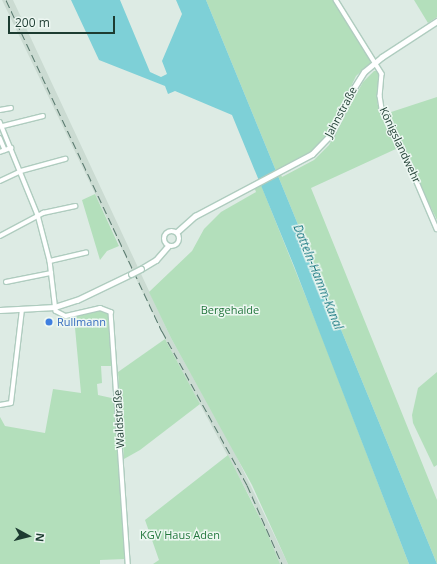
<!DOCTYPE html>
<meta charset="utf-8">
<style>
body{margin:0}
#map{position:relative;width:437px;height:564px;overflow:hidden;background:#ddebe4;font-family:"Open Sans",sans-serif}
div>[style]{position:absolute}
.built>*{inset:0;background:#cbdbd2}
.green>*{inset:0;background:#b3dfbb}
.water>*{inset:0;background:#7ed0d7}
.roads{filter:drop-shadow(1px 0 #afccbf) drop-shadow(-1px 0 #afccbf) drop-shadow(0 1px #afccbf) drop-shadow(0 -1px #afccbf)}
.street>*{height:3.5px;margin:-1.75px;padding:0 1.75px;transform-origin:1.75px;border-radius:1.75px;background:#fff}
.secondary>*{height:4.5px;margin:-2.25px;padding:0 2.25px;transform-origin:2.25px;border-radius:2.25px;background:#fff}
.secondary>.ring{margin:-2.25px;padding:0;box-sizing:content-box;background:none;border:4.5px solid #fff;border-radius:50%}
.rail>*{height:1px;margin-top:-0.5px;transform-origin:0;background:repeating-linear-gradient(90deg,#57786d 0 8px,transparent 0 12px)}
.bridges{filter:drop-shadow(1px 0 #afccbf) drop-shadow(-1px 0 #afccbf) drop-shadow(0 1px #afccbf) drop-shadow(0 -1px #afccbf)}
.secondary-bridge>*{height:4.5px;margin:-2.25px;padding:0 2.25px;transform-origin:2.25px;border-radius:2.25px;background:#fff}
.dots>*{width:11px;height:11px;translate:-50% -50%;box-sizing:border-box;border:2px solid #edf7f2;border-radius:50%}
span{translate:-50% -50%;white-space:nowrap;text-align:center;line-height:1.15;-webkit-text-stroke:3px #edf7f2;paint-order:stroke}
.street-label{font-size:11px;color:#1d3c31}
.park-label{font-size:11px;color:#23773d}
.shop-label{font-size:11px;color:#366cbe}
.left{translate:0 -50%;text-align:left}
.water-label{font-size:12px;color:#11747d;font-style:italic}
.north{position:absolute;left:8px;top:516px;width:40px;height:40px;-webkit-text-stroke:3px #edf7f2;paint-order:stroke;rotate:97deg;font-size:11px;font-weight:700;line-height:16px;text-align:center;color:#1d3c31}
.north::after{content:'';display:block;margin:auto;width:14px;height:18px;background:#1d3c31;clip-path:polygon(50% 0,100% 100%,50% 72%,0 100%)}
.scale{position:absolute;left:8px;top:16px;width:107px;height:18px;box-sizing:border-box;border:2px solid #1d3c31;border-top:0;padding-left:5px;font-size:12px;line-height:14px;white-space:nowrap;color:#1d3c31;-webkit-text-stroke:3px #edf7f2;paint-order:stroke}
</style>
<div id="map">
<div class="built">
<i style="clip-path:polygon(2px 0,13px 0,171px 338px,234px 451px,288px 564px,280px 564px,253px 503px,165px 339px)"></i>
</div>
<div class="green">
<i style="clip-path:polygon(206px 0,333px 0,373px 61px,356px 76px,331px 128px,322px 141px,310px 152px,279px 170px,282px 177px,314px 160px,329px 145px,363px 82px,374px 71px,378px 71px,381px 74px,377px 103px,398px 148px,311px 188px,437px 500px,437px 564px)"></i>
<i style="clip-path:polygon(414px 0,437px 0,437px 17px,428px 23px)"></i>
<i style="clip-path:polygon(437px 97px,437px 220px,385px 114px)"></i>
<i style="clip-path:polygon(259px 180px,320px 332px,409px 564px,288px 564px,252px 485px,171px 338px,149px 292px,192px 251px,204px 229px,221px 212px,256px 192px,253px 184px)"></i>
<i style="clip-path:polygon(95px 194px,119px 246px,107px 251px,100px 260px,82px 200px)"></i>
<i style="clip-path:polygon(102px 310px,110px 316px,115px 366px,101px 366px,102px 383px,97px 384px,98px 395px,116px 399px,125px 559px,100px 560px,100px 564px,0 564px,0 417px,5px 426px,45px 433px,53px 389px,81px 393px,74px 317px)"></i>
<i style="clip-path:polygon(165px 339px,200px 404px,140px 450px,124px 459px,118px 372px)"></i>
<i style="clip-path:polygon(437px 372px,437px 465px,434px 467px,413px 423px,412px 415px,418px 388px)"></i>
<i style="clip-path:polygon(228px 455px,266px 530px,280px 564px,153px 564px,159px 560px,145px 520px)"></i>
</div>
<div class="water">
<i style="clip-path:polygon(71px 0,120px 0,150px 72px,161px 77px,167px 74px,162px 61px,182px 14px,176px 0,206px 0,437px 564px,409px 564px,294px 266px,232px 115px,175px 91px,168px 94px,165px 86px,99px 60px)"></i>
</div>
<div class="roads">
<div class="street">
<i style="left:336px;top:0;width:87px;rotate:58.1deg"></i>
<i style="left:382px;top:74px;width:22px;rotate:95deg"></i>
<i style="left:380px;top:96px;width:13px;rotate:81deg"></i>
<i style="left:382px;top:109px;width:58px;rotate:63.4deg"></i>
<i style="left:408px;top:161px;width:74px;rotate:66.9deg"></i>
<i style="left:0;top:110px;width:11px;rotate:-10deg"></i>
<i style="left:0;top:122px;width:100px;rotate:67.8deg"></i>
<i style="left:38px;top:215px;width:48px;rotate:75.4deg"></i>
<i style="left:50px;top:261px;width:50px;rotate:83.2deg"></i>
<i style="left:56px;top:311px;width:11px;rotate:27deg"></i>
<i style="left:66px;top:316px;width:35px;rotate:-13deg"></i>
<i style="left:100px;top:308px;width:12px;rotate:20deg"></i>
<i style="left:111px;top:312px;width:253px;rotate:86.1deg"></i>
<i style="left:3px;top:126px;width:41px;rotate:-14deg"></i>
<i style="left:0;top:138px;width:13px;rotate:67deg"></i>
<i style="left:0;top:152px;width:12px;rotate:-20deg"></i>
<i style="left:0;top:181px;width:23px;rotate:-25deg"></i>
<i style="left:21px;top:171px;width:46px;rotate:-15.3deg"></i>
<i style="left:0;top:236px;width:49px;rotate:-28.1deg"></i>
<i style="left:43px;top:213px;width:33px;rotate:-12deg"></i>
<i style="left:50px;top:261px;width:37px;rotate:-13deg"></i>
<i style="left:6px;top:282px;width:46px;rotate:-11.3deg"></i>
<i style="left:0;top:405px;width:11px;rotate:-10deg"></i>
<i style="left:11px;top:403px;width:94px;rotate:-83.3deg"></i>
</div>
<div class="secondary">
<i class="ring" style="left:164px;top:231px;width:11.5px;height:11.5px"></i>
<i style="left:177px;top:232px;width:24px;rotate:-42deg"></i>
<i style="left:195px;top:216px;width:132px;rotate:-27.9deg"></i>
<i style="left:312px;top:154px;width:28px;rotate:-46deg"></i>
<i style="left:331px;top:134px;width:48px;rotate:-64deg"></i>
<i style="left:352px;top:91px;width:22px;rotate:-58deg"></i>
<i style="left:364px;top:72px;width:23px;rotate:-40deg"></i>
<i style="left:382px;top:57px;width:66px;rotate:-33.2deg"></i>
<i style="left:141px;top:269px;width:17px;rotate:-31deg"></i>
<i style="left:156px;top:260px;width:18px;rotate:-49deg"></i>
<i style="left:0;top:310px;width:55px;rotate:-3.1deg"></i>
<i style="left:55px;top:307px;width:23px;rotate:-18deg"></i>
<i style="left:77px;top:300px;width:60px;rotate:-25.7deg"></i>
</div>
</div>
<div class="rail">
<i style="left:6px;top:0;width:366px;rotate:64.8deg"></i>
<i style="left:162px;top:331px;width:176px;rotate:61.1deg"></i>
<i style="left:247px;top:485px;width:86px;rotate:66.1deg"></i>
</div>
<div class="bridges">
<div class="secondary-bridge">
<i style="left:131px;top:274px;width:11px;rotate:-27deg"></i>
</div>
</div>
<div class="dots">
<i style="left:49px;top:322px;background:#3f7fe0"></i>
</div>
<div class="street-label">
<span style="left:341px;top:112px;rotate:-62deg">Jahnstraße</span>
<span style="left:400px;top:145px;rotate:65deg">Königslandwehr</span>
<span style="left:119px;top:419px;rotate:-93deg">Waldstraße</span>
</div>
<div class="park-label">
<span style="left:230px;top:310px">Bergehalde</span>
<span style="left:180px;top:535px">KGV Haus Aden</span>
</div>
<div class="shop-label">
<span class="left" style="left:57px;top:322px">Rullmann</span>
</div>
<div class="water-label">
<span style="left:318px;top:277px;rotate:68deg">Datteln-Hamm-Kanal</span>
</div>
<div class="north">N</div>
<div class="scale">200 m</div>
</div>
